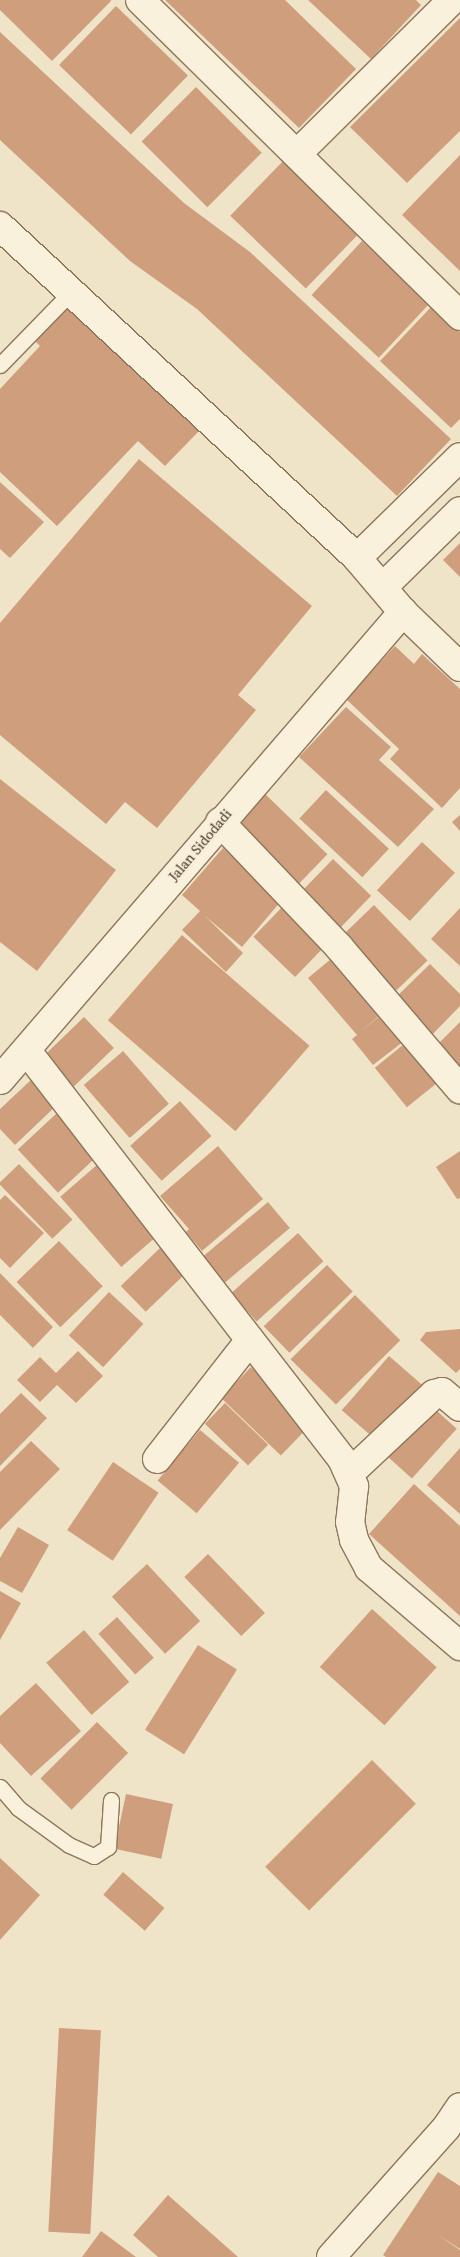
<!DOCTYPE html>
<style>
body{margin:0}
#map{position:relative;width:460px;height:2257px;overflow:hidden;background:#f0e4c8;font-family:"Source Serif 4",serif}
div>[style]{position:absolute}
.building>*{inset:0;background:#cf9f7d;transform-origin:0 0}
.roads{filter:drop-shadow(1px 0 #8d765c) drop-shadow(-1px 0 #8d765c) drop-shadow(0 1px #8d765c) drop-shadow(0 -1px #8d765c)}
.service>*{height:15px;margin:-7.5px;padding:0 7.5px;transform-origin:7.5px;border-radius:7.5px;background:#faf1dc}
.minor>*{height:28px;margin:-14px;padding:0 14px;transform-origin:14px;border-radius:14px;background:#faf1dc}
span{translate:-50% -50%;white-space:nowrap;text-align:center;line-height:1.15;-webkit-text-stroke:5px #f7eed8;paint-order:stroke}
.street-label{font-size:14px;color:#3d2e20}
</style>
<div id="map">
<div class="building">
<i style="clip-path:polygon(0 0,111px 0,111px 1px,52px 61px,0 10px)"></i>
<i style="clip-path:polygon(165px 0,285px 0,356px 69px,299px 128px)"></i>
<i style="clip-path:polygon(308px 0,416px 0,421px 5px,371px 59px)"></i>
<i style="left:116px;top:6px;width:100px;height:82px;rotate:44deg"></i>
<i style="clip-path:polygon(460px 18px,460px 131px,407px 183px,350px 127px)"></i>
<i style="clip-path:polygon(0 32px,184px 203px,250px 252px,451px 439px,397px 496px,197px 309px,130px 261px,0 140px)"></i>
<i style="left:196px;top:87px;width:93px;height:77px;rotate:45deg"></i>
<i style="clip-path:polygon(460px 155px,460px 271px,402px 215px)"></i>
<i style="left:283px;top:161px;width:105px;height:76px;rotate:44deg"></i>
<i style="left:362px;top:241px;width:92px;height:74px;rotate:43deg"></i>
<i style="clip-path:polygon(67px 303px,200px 430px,165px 466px,138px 441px,57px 526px,0 472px,0 389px,40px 346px,33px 339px)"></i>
<i style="clip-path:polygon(432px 306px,460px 332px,460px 419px,451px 428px,380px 361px)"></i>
<i style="clip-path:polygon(139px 459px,312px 606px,238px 695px,256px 710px,157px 828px,125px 802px,106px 824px,0 735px,0 623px)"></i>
<i style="clip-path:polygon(0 482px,44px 522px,10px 558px,0 549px)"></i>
<i style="clip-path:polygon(460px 543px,460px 577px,443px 560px)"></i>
<i style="clip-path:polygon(395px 646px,414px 664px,422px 654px,460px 689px,460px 788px,442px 808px,390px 759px,399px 749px,346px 699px)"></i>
<i style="clip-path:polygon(346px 707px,391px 747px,379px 760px,434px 809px,398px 847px,299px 757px)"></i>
<i style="clip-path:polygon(0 779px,116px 870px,37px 971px,0 942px)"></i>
<i style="left:326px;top:790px;width:86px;height:39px;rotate:43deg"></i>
<i style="left:262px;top:791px;width:91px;height:46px;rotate:44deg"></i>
<i style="clip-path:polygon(460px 815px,460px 831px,452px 822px)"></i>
<i style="left:422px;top:842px;width:45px;height:66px;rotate:43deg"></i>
<i style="clip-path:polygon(223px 848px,282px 900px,242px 947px,205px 916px,243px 953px,226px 972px,182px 930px,200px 911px,182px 895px)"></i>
<i style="left:333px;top:859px;width:53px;height:46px;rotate:44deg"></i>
<i style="left:286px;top:903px;width:58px;height:47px;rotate:44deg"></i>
<i style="left:374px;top:905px;width:77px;height:52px;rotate:46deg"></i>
<i style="clip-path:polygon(460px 908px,460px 966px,431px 939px)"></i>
<i style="left:182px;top:935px;width:169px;height:113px;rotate:41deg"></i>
<i style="clip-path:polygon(337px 954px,385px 1011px,361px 1031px,386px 1011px,408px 1038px,373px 1065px,352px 1039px,357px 1035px,308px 978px)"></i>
<i style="clip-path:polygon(430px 964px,460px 994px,460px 1006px,429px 1038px,392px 1001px)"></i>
<i style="left:84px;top:1017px;width:43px;height:60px;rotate:46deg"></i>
<i style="clip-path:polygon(460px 1022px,460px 1074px,434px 1048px)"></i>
<i style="left:409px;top:1040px;width:51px;height:44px;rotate:51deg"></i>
<i style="left:123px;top:1051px;width:70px;height:52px;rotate:49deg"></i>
<i style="clip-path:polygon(33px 1078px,58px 1104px,15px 1145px,0 1129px,0 1109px)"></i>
<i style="left:180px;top:1101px;width:47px;height:67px;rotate:48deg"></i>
<i style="left:58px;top:1112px;width:59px;height:55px;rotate:47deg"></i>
<i style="clip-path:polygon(218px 1146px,263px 1199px,202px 1251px,186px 1232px,189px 1229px,160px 1196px)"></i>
<i style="clip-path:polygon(460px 1151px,460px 1198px,457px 1199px,436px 1167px)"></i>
<i style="left:19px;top:1164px;width:77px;height:28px;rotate:46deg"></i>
<i style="left:98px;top:1164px;width:93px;height:50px;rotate:49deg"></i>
<i style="clip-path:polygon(5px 1195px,44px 1233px,10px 1268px,0 1258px,0 1200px)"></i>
<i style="left:268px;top:1202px;width:34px;height:90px;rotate:50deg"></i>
<i style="left:298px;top:1233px;width:38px;height:90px;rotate:48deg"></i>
<i style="left:59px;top:1241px;width:63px;height:59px;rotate:46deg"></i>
<i style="left:161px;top:1247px;width:36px;height:56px;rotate:46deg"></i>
<i style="left:327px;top:1265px;width:37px;height:88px;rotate:46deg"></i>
<i style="clip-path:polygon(0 1273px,53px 1327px,33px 1348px,0 1315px)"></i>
<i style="left:109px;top:1292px;width:47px;height:59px;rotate:43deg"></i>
<i style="left:355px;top:1295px;width:64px;height:91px;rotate:45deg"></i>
<i style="clip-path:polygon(460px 1329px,460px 1369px,456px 1373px,420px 1340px,426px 1332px)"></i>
<i style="clip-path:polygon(78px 1351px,103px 1376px,76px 1403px,57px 1385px,40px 1402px,17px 1380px,40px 1357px,56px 1373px)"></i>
<i style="left:389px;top:1356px;width:45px;height:72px;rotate:41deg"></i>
<i style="left:251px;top:1367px;width:83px;height:43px;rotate:44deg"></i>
<i style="clip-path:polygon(21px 1393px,47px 1418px,0 1466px,0 1414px)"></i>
<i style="left:427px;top:1402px;width:40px;height:67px;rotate:42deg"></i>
<i style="left:225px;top:1403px;width:60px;height:29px;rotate:44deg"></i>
<i style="left:200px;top:1430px;width:51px;height:66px;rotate:40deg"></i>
<i style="clip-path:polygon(31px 1441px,60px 1469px,0 1530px,0 1472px)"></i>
<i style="clip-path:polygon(460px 1448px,460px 1514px,427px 1485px)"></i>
<i style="left:113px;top:1462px;width:55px;height:82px;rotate:34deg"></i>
<i style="clip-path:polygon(414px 1484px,460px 1526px,460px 1616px,369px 1534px)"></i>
<i style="clip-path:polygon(18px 1527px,49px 1545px,22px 1593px,0 1581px,0 1558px)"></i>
<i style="left:208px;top:1554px;width:82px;height:33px;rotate:46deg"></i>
<i style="left:147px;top:1564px;width:78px;height:48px;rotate:47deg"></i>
<i style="clip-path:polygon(0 1591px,21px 1603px,0 1640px)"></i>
<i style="left:372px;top:1609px;width:87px;height:78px;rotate:42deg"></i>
<i style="left:117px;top:1617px;width:55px;height:25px;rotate:48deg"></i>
<i style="left:84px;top:1630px;width:69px;height:50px;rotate:49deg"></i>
<i style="left:198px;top:1645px;width:46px;height:100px;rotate:32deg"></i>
<i style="clip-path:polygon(36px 1683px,81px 1731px,31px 1776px,0 1743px,0 1716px)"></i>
<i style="left:97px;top:1722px;width:44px;height:80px;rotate:45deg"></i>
<i style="left:372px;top:1760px;width:62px;height:151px;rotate:45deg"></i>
<i style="left:126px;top:1794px;width:48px;height:56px;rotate:12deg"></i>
<i style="clip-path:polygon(0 1858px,40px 1895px,0 1940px)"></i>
<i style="left:123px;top:1872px;width:55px;height:30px;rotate:41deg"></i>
<i style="left:59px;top:2028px;width:42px;height:204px;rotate:3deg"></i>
<i style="clip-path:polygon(438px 2172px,460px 2186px,460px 2249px,438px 2235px,460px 2250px,460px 2257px,386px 2257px,383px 2255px)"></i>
<i style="clip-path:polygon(168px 2195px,238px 2257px,158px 2257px,133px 2235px)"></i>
<i style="clip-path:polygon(101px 2231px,136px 2257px,82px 2257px)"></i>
</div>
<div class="roads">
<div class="service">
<i style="left:0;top:365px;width:100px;rotate:-45.8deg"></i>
<i style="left:0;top:1787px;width:28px;rotate:49deg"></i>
<i style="left:18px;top:1808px;width:63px;rotate:36deg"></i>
<i style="left:69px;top:1845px;width:27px;rotate:24deg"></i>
<i style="left:94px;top:1856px;width:17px;rotate:-33deg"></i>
<i style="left:108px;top:1847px;width:47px;rotate:-86.3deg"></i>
</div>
<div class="minor">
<i style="left:140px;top:0;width:450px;rotate:44.6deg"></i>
<i style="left:298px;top:153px;width:217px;rotate:-44.8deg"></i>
<i style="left:0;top:226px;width:488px;rotate:42.9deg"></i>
<i style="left:357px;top:558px;width:71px;rotate:49.6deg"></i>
<i style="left:403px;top:612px;width:79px;rotate:44deg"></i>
<i style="left:357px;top:558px;width:144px;rotate:-44.4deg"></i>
<i style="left:383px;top:587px;width:108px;rotate:-44.6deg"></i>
<i style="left:220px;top:822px;width:173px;rotate:46.4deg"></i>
<i style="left:339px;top:947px;width:187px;rotate:49.6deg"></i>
<i style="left:27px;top:1051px;width:515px;rotate:52.33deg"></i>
<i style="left:342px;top:1459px;width:30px;rotate:66deg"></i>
<i style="left:354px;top:1486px;width:36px;rotate:96deg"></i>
<i style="left:350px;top:1522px;width:18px;rotate:77deg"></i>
<i style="left:354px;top:1540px;width:32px;rotate:62deg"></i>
<i style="left:369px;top:1568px;width:120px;rotate:40.6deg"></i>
<i style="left:0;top:1080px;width:618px;rotate:-49.27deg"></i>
<i style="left:157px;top:1459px;width:151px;rotate:-52deg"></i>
<i style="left:351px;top:1472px;width:114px;rotate:-43.2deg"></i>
<i style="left:434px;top:1394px;width:8px;rotate:-14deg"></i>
<i style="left:442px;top:1392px;width:23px;rotate:40deg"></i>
<i style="left:331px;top:2257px;width:173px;rotate:-48.3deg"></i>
<i style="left:446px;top:2128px;width:25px;rotate:-56deg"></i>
</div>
</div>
<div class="street-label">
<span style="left:200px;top:845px;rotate:-50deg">Jalan Sidodadi</span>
</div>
</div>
